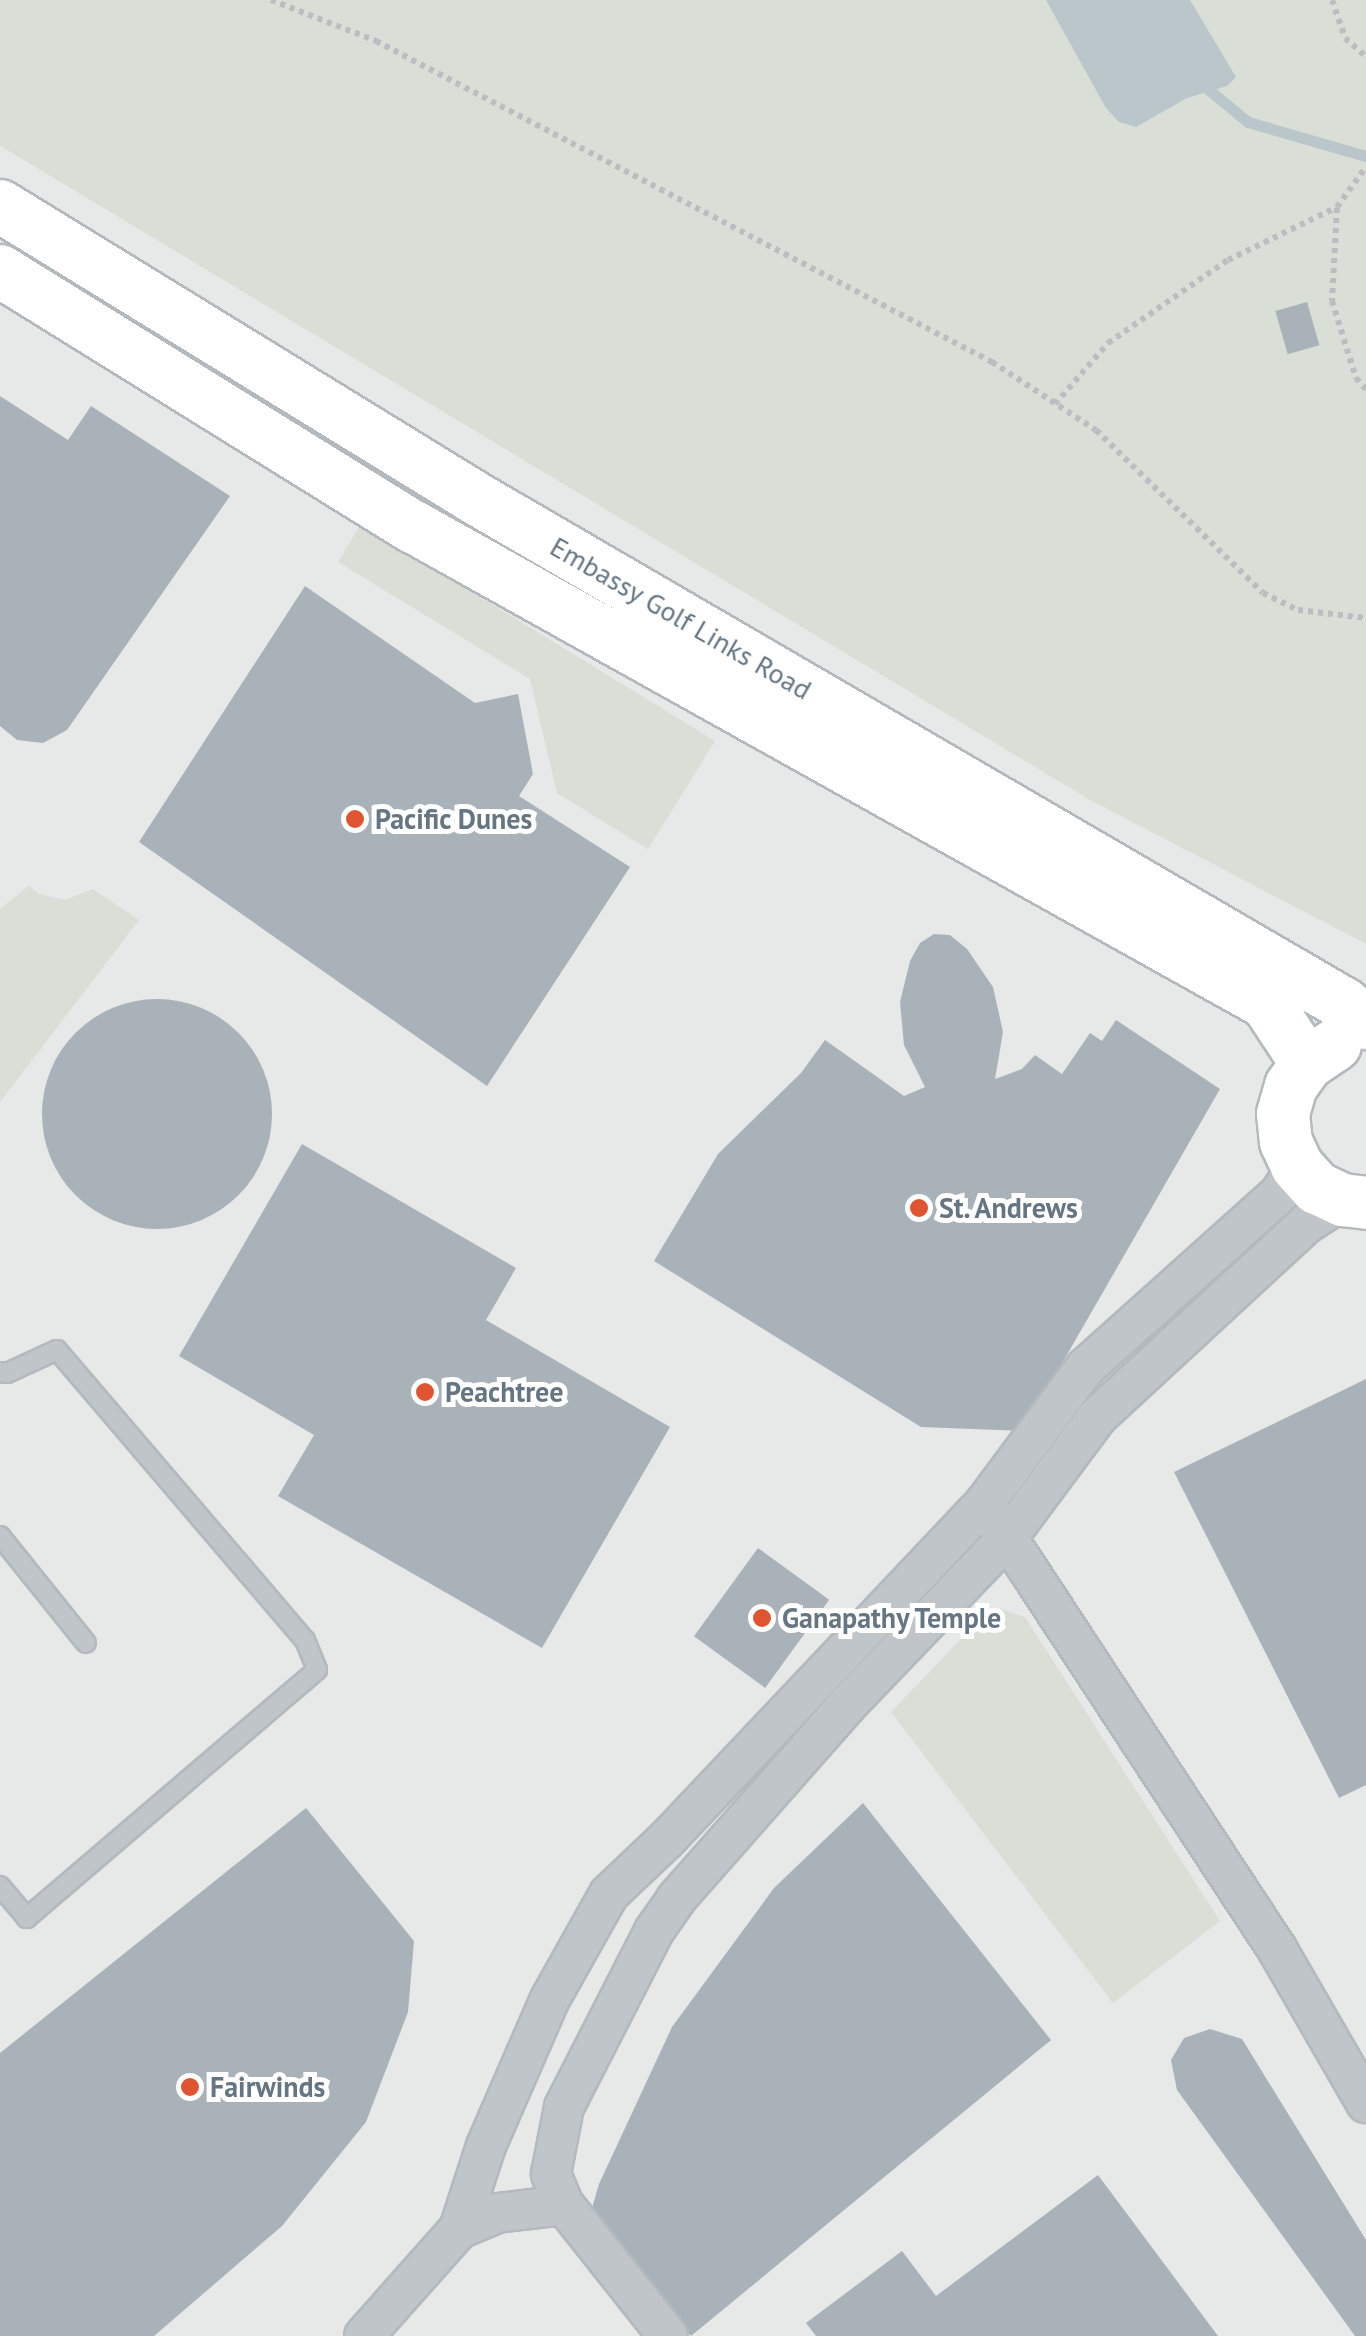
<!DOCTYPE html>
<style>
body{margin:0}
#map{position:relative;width:1366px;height:2336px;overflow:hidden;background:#f9f9f7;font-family:"PT Sans",sans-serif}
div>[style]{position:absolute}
.built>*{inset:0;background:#e7e8e8}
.green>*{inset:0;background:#d9ded6}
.water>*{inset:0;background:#bac6ca}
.stream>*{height:11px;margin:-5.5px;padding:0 5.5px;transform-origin:5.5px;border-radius:5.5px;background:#bac6ca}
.building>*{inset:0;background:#a9b2b8;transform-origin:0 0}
.round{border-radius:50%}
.path>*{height:6px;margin-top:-3px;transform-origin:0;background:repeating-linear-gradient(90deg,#bbbec1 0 5px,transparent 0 10px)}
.roads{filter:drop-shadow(2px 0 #b3b9bd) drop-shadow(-2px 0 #b3b9bd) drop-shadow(0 2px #b3b9bd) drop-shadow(0 -2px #b3b9bd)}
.lane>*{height:18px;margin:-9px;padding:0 9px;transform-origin:9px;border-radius:9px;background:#c0c5c9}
.street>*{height:38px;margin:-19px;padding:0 19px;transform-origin:19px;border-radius:19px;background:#c0c5c9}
.secondary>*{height:52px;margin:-26px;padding:0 26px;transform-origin:26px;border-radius:26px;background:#fff}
.dots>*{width:28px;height:28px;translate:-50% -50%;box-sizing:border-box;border:5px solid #fff;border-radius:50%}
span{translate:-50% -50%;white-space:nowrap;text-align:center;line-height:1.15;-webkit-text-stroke:10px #fff;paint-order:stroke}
.street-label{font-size:28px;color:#657581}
.poi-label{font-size:28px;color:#657581;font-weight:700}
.left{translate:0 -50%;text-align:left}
</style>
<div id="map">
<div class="built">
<i style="clip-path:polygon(0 146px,1088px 799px,1366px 944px,1366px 2336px,0 2336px)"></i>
</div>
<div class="green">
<i style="clip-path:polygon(0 0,1366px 0,1366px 944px,1088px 799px,0 146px)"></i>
<i style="clip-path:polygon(361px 524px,715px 741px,648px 849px,557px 793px,530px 679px,338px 562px)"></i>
<i style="clip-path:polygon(29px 886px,39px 894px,65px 900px,93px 889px,139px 920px,0 1102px,0 909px)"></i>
<i style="clip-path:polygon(1001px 1609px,1025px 1617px,1220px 1921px,1113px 2003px,891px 1712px,984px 1615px)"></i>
</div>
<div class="water">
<i style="clip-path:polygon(1046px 0,1190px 0,1236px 77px,1227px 86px,1187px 98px,1136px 127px,1119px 122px,1106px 108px)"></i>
</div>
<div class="stream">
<i style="left:1197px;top:80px;width:66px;rotate:39.5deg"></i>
<i style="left:1248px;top:122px;width:123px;rotate:16.1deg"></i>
</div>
<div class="building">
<i style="left:1307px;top:302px;width:45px;height:33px;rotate:74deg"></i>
<i style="clip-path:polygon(0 396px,68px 440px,91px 406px,230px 496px,67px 730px,43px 743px,17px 740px,0 726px)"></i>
<i style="clip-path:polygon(305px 586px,475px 703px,518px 694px,533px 774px,519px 796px,630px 867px,487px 1086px,139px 842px)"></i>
<i style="clip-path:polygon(934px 934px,950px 935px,967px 949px,993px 987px,1003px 1032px,995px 1079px,1022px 1069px,1035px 1055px,1062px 1074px,1090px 1033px,1102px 1041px,1116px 1020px,1220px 1089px,1023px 1431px,921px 1427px,654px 1261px,718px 1154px,801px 1073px,825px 1040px,904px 1096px,925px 1087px,904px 1045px,900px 1002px,910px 961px,920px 943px)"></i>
<i class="round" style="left:42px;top:999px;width:230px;height:230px"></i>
<i style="clip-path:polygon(302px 1144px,516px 1268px,486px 1320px,670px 1427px,542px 1648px,278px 1496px,314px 1435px,179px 1356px)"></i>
<i style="clip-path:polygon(1366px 1379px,1366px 1785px,1339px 1798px,1174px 1472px)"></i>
<i style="left:758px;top:1548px;width:88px;height:109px;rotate:36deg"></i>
<i style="clip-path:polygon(863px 1803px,1051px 2040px,691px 2336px,590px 2215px,599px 2184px,672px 2027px,774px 1888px)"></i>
<i style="clip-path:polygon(306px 1808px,414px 1941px,408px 2012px,366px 2122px,282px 2226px,154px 2336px,0 2336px,0 2053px)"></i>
<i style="clip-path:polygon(1210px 2029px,1242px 2039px,1366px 2240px,1366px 2336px,1355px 2336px,1177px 2090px,1171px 2060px,1184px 2038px)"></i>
<i style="clip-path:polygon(1098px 2175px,1218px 2336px,816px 2336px,806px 2323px,902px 2251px,936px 2296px)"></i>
</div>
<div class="path">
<i style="left:271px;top:0;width:113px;rotate:21.3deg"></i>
<i style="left:376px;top:41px;width:695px;rotate:27.52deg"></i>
<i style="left:992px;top:362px;width:124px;rotate:33.2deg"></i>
<i style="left:1096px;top:430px;width:233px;rotate:44.3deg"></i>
<i style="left:1263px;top:593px;width:39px;rotate:26deg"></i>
<i style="left:1298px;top:610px;width:68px;rotate:6.7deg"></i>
<i style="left:1332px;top:0;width:40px;rotate:71.1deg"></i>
<i style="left:1345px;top:38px;width:28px;rotate:41deg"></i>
<i style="left:1337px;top:208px;width:93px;rotate:93.1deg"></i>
<i style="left:1332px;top:301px;width:81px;rotate:72.7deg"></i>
<i style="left:1356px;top:378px;width:15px;rotate:48deg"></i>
<i style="left:1055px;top:404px;width:81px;rotate:-49deg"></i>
<i style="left:1108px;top:343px;width:146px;rotate:-34.7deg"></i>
<i style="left:1228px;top:260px;width:121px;rotate:-25.9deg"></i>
<i style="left:1337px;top:207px;width:49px;rotate:-54.1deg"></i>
</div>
<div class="roads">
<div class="lane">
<i style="left:0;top:1372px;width:7px;rotate:8deg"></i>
<i style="left:7px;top:1373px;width:55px;rotate:-24.7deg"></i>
<i style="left:57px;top:1350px;width:382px;rotate:49.5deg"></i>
<i style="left:305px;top:1640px;width:32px;rotate:68deg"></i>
<i style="left:317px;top:1670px;width:382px;rotate:139.5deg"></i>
<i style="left:27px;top:1918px;width:42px;rotate:-130.2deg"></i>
<i style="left:0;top:1536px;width:137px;rotate:51.2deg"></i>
</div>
<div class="street">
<i style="left:995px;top:1519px;width:514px;rotate:56.74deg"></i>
<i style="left:1277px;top:1949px;width:178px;rotate:60deg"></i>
<i style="left:459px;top:2229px;width:87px;rotate:-72deg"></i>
<i style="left:486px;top:2146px;width:160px;rotate:-66.5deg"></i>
<i style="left:550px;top:1999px;width:120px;rotate:-60.7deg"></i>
<i style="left:609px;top:1894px;width:81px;rotate:-43.5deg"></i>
<i style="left:668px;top:1838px;width:460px;rotate:-46.6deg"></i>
<i style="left:984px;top:1504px;width:169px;rotate:-53.4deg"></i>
<i style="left:1085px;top:1368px;width:262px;rotate:-41.9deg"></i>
<i style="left:1280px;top:1193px;width:32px;rotate:-58deg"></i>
<i style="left:364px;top:2336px;width:143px;rotate:-48.4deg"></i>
<i style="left:459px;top:2229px;width:41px;rotate:-22.8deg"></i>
<i style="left:497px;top:2213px;width:67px;rotate:-6.8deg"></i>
<i style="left:668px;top:2336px;width:167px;rotate:-128.4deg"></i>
<i style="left:564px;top:2205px;width:34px;rotate:-113deg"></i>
<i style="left:551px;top:2174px;width:68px;rotate:-79deg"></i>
<i style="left:564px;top:2107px;width:198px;rotate:-62.9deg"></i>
<i style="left:654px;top:1931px;width:39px;rotate:-55deg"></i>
<i style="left:676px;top:1899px;width:257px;rotate:-48.6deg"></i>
<i style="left:846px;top:1706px;width:234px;rotate:-46.2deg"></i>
<i style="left:1008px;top:1537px;width:149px;rotate:-53.4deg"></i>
<i style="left:1097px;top:1417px;width:284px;rotate:-42.7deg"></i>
<i style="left:1306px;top:1224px;width:44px;rotate:-33deg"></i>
</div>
<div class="secondary">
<i style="left:0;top:206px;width:560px;rotate:31.56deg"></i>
<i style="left:477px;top:499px;width:1003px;rotate:30.22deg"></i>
<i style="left:1344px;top:1004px;width:29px;rotate:41deg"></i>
<i style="left:0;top:271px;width:485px;rotate:31.8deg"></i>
<i style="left:412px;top:526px;width:979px;rotate:29.16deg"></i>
<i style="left:1267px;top:1003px;width:73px;rotate:56.7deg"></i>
<i style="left:1335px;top:1045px;width:34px;rotate:146deg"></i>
<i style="left:1307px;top:1064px;width:27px;rotate:126deg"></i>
<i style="left:1291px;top:1086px;width:29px;rotate:106deg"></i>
<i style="left:1283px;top:1114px;width:28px;rotate:84deg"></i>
<i style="left:1286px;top:1142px;width:26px;rotate:65deg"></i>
<i style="left:1297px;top:1166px;width:30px;rotate:48deg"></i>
<i style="left:1317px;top:1188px;width:29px;rotate:25deg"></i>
<i style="left:1343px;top:1200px;width:23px;rotate:7deg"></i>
</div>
</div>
<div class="dots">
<i style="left:355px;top:819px;background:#df5531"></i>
<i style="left:919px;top:1208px;background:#df5531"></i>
<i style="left:425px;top:1392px;background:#df5531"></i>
<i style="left:762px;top:1618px;background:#df5531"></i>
<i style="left:190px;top:2087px;background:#df5531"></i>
</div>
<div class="street-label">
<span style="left:681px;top:618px;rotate:30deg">Embassy Golf Links Road</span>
</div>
<div class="poi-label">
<span class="left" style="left:375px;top:819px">Pacific Dunes</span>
<span class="left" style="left:939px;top:1208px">St. Andrews</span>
<span class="left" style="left:445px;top:1392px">Peachtree</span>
<span class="left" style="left:782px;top:1618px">Ganapathy Temple</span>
<span class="left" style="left:210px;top:2087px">Fairwinds</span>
</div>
</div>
